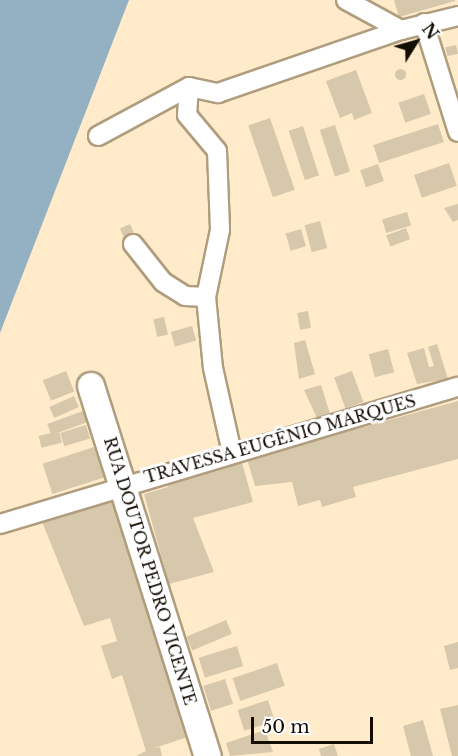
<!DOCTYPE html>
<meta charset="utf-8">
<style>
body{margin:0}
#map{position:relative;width:458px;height:756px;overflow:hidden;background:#ffebca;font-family:"Libre Baskerville",serif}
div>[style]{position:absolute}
.water>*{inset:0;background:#94b1c4}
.building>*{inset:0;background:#d7c7ab;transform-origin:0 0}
.round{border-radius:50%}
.roads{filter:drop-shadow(2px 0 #af9d7e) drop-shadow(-2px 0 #af9d7e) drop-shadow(0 2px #af9d7e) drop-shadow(0 -2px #af9d7e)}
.street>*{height:18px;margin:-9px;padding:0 9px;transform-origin:9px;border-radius:9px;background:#fff}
.secondary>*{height:26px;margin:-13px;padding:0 13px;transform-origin:13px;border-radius:13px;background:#fff}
span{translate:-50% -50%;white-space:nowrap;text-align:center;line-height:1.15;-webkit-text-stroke:6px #fff;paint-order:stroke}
.street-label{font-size:16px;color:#120c03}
.north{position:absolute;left:386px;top:12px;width:60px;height:60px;-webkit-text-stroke:4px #fff;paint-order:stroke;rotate:53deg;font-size:16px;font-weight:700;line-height:24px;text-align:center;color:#120c03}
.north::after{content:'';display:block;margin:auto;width:21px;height:27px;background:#120c03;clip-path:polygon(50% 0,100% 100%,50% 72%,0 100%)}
.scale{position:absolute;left:251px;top:717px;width:122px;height:27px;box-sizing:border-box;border:3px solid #120c03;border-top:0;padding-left:8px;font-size:18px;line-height:21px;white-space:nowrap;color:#120c03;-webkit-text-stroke:4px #fff;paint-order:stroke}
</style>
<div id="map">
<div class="water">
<i style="clip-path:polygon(0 0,129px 0,0 333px)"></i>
</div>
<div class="building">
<i style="clip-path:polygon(394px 0,455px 0,455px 1px,399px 17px)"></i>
<i style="left:456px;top:45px;width:9px;height:11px;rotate:77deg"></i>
<i class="round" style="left:394.5px;top:68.5px;width:11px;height:11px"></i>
<i style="clip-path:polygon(356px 70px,372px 113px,354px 120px,352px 113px,340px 118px,326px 81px)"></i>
<i style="left:424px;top:94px;width:21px;height:27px;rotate:71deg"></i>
<i style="left:270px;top:118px;width:76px;height:23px;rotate:71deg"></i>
<i style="left:438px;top:124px;width:19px;height:68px;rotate:72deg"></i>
<i style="left:335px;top:125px;width:49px;height:16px;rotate:72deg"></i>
<i style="left:303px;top:126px;width:52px;height:15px;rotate:72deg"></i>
<i style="left:449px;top:163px;width:24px;height:37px;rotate:71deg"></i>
<i style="left:378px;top:164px;width:18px;height:19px;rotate:71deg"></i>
<i style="clip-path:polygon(458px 204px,458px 220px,453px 222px,444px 208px)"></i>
<i style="left:407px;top:212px;width:14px;height:26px;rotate:73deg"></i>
<i style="left:320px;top:221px;width:28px;height:16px;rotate:75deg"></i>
<i style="left:130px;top:224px;width:12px;height:11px;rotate:66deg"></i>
<i style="left:406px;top:228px;width:12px;height:21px;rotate:70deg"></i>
<i style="left:301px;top:229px;width:18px;height:16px;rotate:74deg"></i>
<i style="left:308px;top:311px;width:17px;height:11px;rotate:80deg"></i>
<i style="left:164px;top:317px;width:18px;height:11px;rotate:77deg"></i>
<i style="left:192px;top:326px;width:15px;height:22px;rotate:74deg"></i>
<i style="clip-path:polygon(305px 340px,315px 374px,299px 379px,294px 343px)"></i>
<i style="clip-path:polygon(437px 344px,448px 379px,417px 384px,407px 353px,424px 348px,429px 367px,434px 366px,428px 347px)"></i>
<i style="left:388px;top:349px;width:24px;height:20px;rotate:75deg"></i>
<i style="left:66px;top:371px;width:22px;height:25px;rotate:68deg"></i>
<i style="left:352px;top:371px;width:33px;height:19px;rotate:70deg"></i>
<i style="clip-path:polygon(321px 385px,330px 414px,317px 418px,304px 390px)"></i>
<i style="left:74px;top:396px;width:12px;height:27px;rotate:66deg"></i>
<i style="clip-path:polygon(458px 401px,458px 459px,353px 487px,356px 497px,322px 507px,320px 500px,298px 506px,292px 482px,255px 486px,247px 459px)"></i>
<i style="left:83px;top:411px;width:12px;height:38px;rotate:70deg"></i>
<i style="left:86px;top:425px;width:14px;height:27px;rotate:73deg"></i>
<i style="left:59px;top:431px;width:12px;height:21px;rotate:76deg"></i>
<i style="left:94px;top:447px;width:32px;height:54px;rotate:72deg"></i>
<i style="clip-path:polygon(241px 459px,253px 502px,193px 518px,214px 572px,169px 584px,144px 494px,168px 487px,166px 479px)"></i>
<i style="clip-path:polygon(111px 497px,188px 737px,151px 749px,160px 747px,162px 756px,136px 756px,146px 751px,122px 675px,112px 679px,101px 646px,117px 641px,110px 618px,84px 626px,41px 519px)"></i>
<i style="left:226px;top:620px;width:15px;height:43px;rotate:67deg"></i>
<i style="clip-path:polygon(458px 642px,458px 668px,450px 670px,444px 646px)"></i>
<i style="left:237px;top:646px;width:21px;height:40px;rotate:73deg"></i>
<i style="left:277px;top:663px;width:24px;height:47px;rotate:71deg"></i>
<i style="left:225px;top:679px;width:26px;height:23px;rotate:72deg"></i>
<i style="left:268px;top:700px;width:22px;height:32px;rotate:72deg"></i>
<i style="clip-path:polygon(458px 705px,458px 756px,452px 756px,440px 709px)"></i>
<i style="clip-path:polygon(423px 720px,433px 756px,411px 756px,403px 726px)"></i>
<i style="clip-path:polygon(265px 730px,273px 752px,230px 756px,226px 743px)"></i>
<i style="clip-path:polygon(334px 744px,338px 756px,321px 756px,319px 749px)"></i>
</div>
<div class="roads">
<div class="street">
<i style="left:346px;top:0;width:63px;rotate:28.6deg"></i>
<i style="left:424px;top:23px;width:114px;rotate:72.7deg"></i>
<i style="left:189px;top:87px;width:28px;rotate:94deg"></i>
<i style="left:187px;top:115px;width:47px;rotate:50.2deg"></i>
<i style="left:217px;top:151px;width:79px;rotate:87.8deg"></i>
<i style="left:220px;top:230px;width:68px;rotate:101.8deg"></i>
<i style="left:206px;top:297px;width:71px;rotate:84.4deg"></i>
<i style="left:213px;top:368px;width:87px;rotate:77.4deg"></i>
<i style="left:98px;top:136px;width:103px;rotate:-28.3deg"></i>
<i style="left:189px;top:87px;width:30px;rotate:12deg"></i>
<i style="left:218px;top:93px;width:194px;rotate:-19deg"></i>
<i style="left:401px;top:30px;width:59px;rotate:-13.8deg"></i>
<i style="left:133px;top:244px;width:48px;rotate:51.7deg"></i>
<i style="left:163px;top:282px;width:26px;rotate:32deg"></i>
<i style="left:185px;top:296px;width:21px;rotate:3deg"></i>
<i style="left:0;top:524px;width:478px;rotate:-16.7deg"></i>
</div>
<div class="secondary">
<i style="left:91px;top:386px;width:388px;rotate:72.5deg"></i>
</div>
</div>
<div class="street-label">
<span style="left:280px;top:439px;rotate:-16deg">TRAVESSA EUGÊNIO MARQUES</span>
<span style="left:150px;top:571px;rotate:73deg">RUA DOUTOR PEDRO VICENTE</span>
</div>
<div class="north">N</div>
<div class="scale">50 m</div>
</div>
